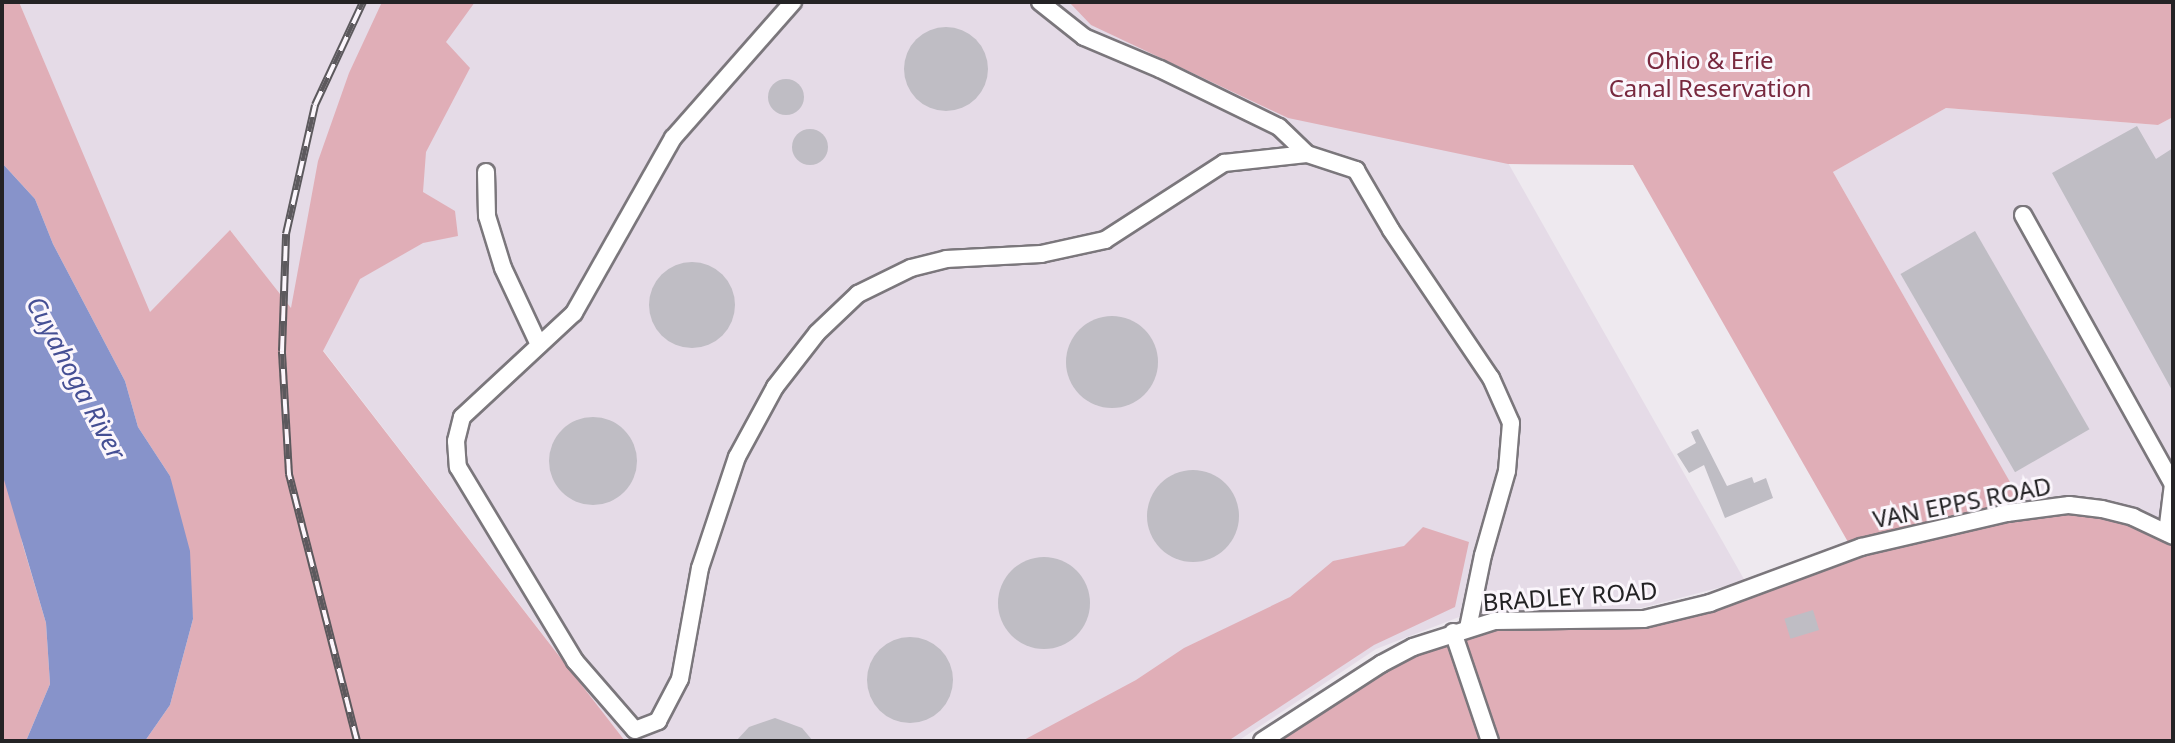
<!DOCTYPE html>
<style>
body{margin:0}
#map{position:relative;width:2175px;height:743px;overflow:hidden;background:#eee9ef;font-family:"Noto Sans",sans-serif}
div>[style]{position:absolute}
.built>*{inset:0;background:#e5dbe7}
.green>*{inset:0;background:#e0aeb7}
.water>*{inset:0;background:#8793ca}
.building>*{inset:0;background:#bfbdc4;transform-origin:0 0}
.round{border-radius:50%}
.roads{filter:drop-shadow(2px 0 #7b777c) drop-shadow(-2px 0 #7b777c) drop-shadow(0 2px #7b777c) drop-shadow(0 -2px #7b777c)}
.minor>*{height:16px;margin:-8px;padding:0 8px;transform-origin:8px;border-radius:8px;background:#fff}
.rail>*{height:8px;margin-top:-4px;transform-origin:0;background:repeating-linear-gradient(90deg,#fbf6fc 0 15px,#5c595d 0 30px);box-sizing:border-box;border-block:2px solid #5c595d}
span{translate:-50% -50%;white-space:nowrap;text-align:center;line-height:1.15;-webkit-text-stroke:6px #fbf6fc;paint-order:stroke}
.park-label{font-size:24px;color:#78283e}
.street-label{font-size:24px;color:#242325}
.water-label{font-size:26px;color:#454f94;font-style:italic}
.frame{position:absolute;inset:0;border:4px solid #242325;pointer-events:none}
</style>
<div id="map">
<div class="built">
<i style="clip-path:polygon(19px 2px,1231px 2px,1465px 87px,1745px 581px,1641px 608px,1467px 614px,1376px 649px,1238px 741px,625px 741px,231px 231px,149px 313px)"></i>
<i style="clip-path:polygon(1946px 108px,2158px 125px,2173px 117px,2173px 536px,2026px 511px,1833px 172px)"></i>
</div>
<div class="green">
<i style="clip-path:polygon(2px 2px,19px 2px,150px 312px,230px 230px,291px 308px,318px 161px,349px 73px,382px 2px,475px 2px,446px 42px,470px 68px,426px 152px,423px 192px,455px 211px,458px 236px,423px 243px,360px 279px,323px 351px,625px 741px,145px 741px,170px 705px,193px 619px,170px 476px,138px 427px,125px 381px,53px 244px,35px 199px,2px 163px)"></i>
<i style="clip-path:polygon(1069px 2px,2173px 2px,2173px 117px,2158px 125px,1946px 108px,1833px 172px,2026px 510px,2069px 505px,2173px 536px,2173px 741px,1262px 741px,1381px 664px,1495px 621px,1644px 619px,1852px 549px,1633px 165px,1508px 164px,1288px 118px,1091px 25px)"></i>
<i style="clip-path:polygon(2px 378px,22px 542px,46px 623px,50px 684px,26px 741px,2px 741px)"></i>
<i style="clip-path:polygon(1423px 527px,1469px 542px,1455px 607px,1374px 645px,1228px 741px,1022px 741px,1136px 680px,1184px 648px,1290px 597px,1333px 561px,1404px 546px)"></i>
</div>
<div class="water">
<i style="clip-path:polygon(2px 163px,35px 199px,53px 244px,125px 381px,138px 427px,170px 476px,190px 551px,193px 619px,170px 705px,145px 741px,26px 741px,50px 684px,46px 623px,2px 473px)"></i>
</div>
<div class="building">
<i class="round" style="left:904px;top:27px;width:84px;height:84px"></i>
<i class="round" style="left:768px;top:79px;width:36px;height:36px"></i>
<i style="clip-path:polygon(2137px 126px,2156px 159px,2173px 148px,2173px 392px,2052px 173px)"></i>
<i class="round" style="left:792px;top:129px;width:36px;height:36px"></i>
<i style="left:1975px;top:231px;width:229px;height:86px;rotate:60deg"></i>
<i class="round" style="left:649px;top:262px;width:86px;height:86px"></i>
<i class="round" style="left:1066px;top:316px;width:92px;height:92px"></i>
<i class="round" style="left:549px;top:417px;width:88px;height:88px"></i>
<i style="clip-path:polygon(1698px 429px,1727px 486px,1752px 477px,1754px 483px,1766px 478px,1773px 498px,1725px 518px,1704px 465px,1689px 473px,1677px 454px,1696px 443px,1691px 432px)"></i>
<i class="round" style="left:1147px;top:470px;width:92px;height:92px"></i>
<i class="round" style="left:998px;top:557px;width:92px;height:92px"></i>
<i style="left:1813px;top:610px;width:21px;height:30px;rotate:73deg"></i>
<i class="round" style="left:867px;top:637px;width:86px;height:86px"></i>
<i style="clip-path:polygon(775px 718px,802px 728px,813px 741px,736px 741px,749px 727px)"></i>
</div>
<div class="roads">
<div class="minor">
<i style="left:793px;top:2px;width:181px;rotate:131.4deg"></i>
<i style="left:673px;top:138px;width:201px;rotate:119.5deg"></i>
<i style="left:574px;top:313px;width:153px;rotate:137.1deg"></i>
<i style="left:462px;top:417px;width:25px;rotate:104deg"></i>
<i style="left:456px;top:441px;width:26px;rotate:86deg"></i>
<i style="left:458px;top:467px;width:227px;rotate:58.9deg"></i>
<i style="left:575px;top:661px;width:91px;rotate:49deg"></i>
<i style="left:635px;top:730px;width:25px;rotate:-21deg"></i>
<i style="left:658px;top:721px;width:47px;rotate:-62.4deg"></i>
<i style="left:680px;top:679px;width:113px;rotate:-79.8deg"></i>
<i style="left:700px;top:568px;width:117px;rotate:-71.6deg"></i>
<i style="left:737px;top:457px;width:80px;rotate:-61.5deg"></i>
<i style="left:775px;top:387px;width:68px;rotate:-52.1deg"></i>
<i style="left:817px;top:333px;width:57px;rotate:-43.6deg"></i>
<i style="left:858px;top:294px;width:59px;rotate:-26.1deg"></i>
<i style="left:911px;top:268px;width:36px;rotate:-14deg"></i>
<i style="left:946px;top:259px;width:95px;rotate:-3deg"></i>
<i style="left:1041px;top:254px;width:66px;rotate:-12.3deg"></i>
<i style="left:1105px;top:240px;width:142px;rotate:-32.9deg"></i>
<i style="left:1224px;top:163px;width:83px;rotate:-6.2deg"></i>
<i style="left:1307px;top:154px;width:52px;rotate:18.1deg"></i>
<i style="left:1356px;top:170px;width:69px;rotate:59.7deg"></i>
<i style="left:1391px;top:230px;width:179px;rotate:56deg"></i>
<i style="left:1491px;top:378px;width:49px;rotate:66deg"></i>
<i style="left:1511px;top:423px;width:48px;rotate:94.8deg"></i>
<i style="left:1507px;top:471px;width:87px;rotate:105.9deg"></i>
<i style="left:1483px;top:555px;width:75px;rotate:101.6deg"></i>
<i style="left:1040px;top:2px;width:56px;rotate:38.5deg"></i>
<i style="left:1084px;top:37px;width:82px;rotate:22.8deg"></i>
<i style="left:1160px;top:69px;width:132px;rotate:26deg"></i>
<i style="left:1279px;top:127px;width:39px;rotate:44deg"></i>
<i style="left:486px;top:172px;width:44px;rotate:88.7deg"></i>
<i style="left:487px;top:216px;width:54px;rotate:72.9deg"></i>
<i style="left:503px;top:268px;width:85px;rotate:64.9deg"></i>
<i style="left:2023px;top:215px;width:308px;rotate:60.9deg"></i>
<i style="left:2173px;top:484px;width:49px;rotate:97deg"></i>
<i style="left:1453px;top:632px;width:115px;rotate:71.3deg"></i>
<i style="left:1262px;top:741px;width:142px;rotate:-32.9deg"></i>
<i style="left:1381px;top:664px;width:36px;rotate:-28deg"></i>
<i style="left:1413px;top:647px;width:86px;rotate:-17.6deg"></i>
<i style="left:1495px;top:621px;width:149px;rotate:-0.8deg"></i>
<i style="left:1644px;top:619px;width:68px;rotate:-13.6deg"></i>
<i style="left:1710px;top:603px;width:161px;rotate:-20.3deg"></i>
<i style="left:1861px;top:547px;width:150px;rotate:-13.1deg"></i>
<i style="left:2007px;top:513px;width:63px;rotate:-7.4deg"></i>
<i style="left:2069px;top:505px;width:33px;rotate:7deg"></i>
<i style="left:2102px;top:509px;width:32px;rotate:14deg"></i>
<i style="left:2133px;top:517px;width:44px;rotate:25.4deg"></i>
</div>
</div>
<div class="rail">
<i style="left:357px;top:741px;width:276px;rotate:-104.3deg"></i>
<i style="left:289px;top:474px;width:123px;rotate:-93.3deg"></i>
<i style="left:282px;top:351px;width:117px;rotate:-88deg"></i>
<i style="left:286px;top:234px;width:132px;rotate:-77.3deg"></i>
<i style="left:315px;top:105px;width:114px;rotate:-65deg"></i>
</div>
<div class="park-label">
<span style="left:1710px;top:74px">Ohio &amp; Erie<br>Canal Reservation</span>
</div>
<div class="street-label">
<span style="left:1962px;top:502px;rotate:-11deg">VAN EPPS ROAD</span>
<span style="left:1570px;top:596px;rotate:-4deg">BRADLEY ROAD</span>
</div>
<div class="water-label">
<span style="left:76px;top:378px;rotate:62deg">Cuyahoga River</span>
</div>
<div class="frame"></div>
</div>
